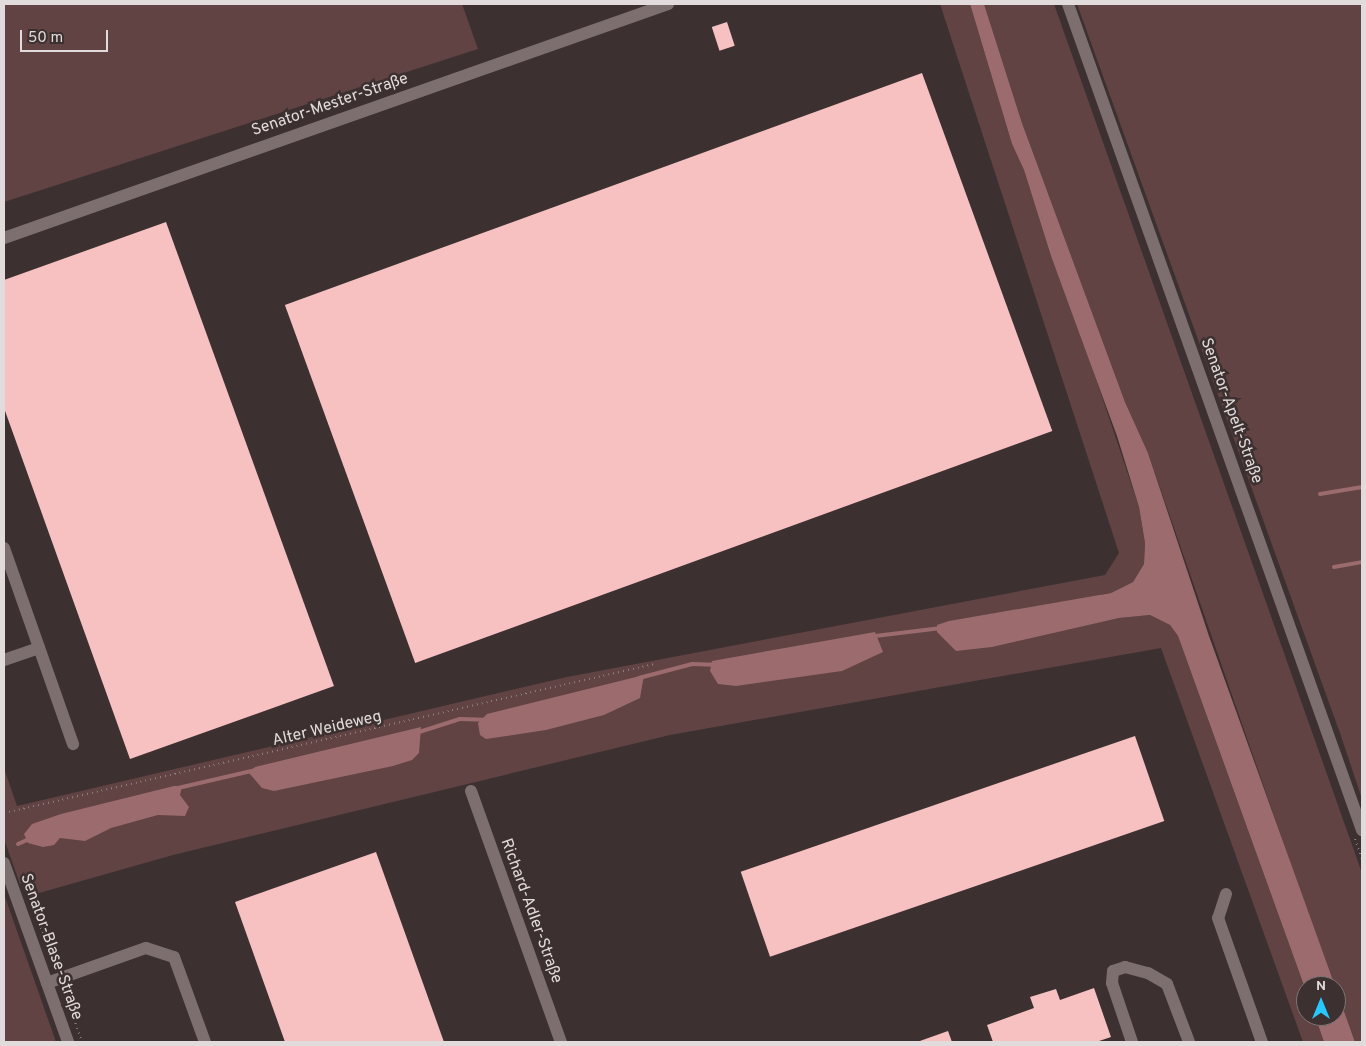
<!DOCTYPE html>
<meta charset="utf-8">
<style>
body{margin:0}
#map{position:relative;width:1366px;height:1046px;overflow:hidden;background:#3c3030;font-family:Overpass,sans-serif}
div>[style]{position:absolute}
.green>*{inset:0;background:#614343}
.water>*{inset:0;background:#9c6b6d}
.stream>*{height:4px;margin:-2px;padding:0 2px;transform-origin:2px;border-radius:2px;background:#9c6b6d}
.building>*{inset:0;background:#f7c1c2;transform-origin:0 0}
.path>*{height:2px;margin-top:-1px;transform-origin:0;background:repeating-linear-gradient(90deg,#897f7f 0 1px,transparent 0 5px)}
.minor>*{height:12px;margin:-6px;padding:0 6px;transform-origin:6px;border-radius:6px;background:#7d6f6f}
span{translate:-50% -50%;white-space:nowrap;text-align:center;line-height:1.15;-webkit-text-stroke:5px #3c3030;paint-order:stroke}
.street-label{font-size:16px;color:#e2dbdb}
.frame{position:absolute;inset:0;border:5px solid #e2dbdb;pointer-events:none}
.north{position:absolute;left:1296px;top:976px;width:50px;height:50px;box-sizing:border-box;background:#3c3030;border:1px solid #7e7474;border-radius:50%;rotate:0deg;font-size:14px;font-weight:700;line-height:20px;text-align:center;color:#e2dbdb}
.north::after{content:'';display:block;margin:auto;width:18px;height:22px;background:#26c9fe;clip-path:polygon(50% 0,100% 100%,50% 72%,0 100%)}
.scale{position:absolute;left:20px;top:30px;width:88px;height:22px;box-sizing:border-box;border:2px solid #e2dbdb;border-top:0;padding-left:6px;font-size:15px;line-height:18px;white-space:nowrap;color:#e2dbdb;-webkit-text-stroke:4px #3c3030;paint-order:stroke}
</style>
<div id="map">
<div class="green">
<i style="clip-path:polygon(4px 4px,462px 4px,478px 49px,4px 202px)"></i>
<i style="clip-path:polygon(940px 4px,970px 4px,1012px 144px,1024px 170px,1051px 256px,1082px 337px,1139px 507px,1145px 543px,1144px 564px,1133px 582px,1111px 593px,1102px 594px,1049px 633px,1119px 618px,1150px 615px,1170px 625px,1178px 636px,1306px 991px,1306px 1016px,1315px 1016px,1324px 1042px,1303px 1042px,1161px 648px,670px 735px,173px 855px,32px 895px,24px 883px,20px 884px,4px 839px,4px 768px,17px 806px,567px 677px,1105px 575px,1119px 553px)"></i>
<i style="clip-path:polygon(984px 4px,1054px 4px,1362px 873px,1362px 1042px,1355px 1042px,1300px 891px,1148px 453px,1125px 402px,1022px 123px)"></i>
<i style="clip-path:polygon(1077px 4px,1362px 4px,1362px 799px,1341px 736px)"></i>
<i style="clip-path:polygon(4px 894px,56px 1042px,4px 1042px)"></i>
</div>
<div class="water">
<i style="clip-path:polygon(970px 4px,984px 4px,1022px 123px,1125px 402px,1148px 453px,1209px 636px,1335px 986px,1306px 986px,1306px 991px,1178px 636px,1170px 625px,1150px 615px,1119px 618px,992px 647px,956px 651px,937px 632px,937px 625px,949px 621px,1111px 593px,1133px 582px,1144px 564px,1145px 543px,1139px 507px,1117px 436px,1051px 256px,1024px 170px,1012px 144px)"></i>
<i style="clip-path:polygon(875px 632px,883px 652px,842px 671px,736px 686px,718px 684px,710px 671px,712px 661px)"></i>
<i style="clip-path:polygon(644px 675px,640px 698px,604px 715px,546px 730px,486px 739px,480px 735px,478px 723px,487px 714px)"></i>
<i style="clip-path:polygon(421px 727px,419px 753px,412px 760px,393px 766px,274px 791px,262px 788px,249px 773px,255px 767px)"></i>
<i style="clip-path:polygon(174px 786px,182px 786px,180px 795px,189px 807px,185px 816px,158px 815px,111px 828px,85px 841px,60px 838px,54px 845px,43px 847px,28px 843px,24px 834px,32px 824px,61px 814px)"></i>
<i style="clip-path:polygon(1336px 989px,1355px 1042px,1324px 1042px,1315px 1016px,1336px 1016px)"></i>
</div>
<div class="stream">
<i style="left:1320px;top:494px;width:43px;rotate:-9.5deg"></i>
<i style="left:1334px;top:567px;width:28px;rotate:-10deg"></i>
<i style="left:875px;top:636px;width:67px;rotate:-6.8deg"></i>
<i style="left:639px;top:678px;width:55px;rotate:-14.8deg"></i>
<i style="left:692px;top:664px;width:23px;rotate:2deg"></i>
<i style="left:416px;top:733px;width:46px;rotate:-17.7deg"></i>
<i style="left:460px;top:719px;width:24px;rotate:2deg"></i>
<i style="left:178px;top:788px;width:80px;rotate:-13deg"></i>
<i style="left:18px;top:844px;width:12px;rotate:-24deg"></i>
</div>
<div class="building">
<i style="left:727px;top:22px;width:25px;height:16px;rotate:72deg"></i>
<i style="left:922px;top:73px;width:381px;height:678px;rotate:70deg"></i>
<i style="clip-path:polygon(166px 222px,334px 686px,130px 759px,4px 408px,4px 280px)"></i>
<i style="left:1135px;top:736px;width:90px;height:417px;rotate:71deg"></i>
<i style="clip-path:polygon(376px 852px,444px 1042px,285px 1042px,235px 902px)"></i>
<i style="clip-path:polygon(1094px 988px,1111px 1037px,1096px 1042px,993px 1042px,987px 1025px,1034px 1008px,1030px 997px,1056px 989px,1060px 1000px)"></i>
<i style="clip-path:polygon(948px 1031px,952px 1042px,917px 1042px)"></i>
</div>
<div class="path">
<i style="left:4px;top:813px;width:667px;rotate:-12.91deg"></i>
<i style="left:1355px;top:839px;width:21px;rotate:71deg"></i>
<i style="left:28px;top:895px;width:77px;rotate:68.7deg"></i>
<i style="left:64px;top:990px;width:55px;rotate:70.9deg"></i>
</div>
<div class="minor">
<i style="left:1068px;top:4px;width:877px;rotate:70.41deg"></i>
<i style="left:4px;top:238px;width:704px;rotate:-19.41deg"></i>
<i style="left:4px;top:548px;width:208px;rotate:70.6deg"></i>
<i style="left:4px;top:660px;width:37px;rotate:-19deg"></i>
<i style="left:471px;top:791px;width:267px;rotate:70.3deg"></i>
<i style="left:4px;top:863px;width:190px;rotate:70.3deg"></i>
<i style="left:1226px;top:894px;width:25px;rotate:108deg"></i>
<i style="left:1218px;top:918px;width:132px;rotate:70.5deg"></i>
<i style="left:47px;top:983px;width:105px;rotate:-19.5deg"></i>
<i style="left:146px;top:948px;width:29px;rotate:18deg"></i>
<i style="left:174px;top:957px;width:90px;rotate:70deg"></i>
<i style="left:1132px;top:1042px;width:62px;rotate:-108.7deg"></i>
<i style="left:1112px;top:983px;width:12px;rotate:-85deg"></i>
<i style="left:1113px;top:971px;width:13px;rotate:-18deg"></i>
<i style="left:1125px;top:967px;width:24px;rotate:15deg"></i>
<i style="left:1148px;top:973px;width:22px;rotate:30deg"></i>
<i style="left:1167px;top:984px;width:62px;rotate:69.2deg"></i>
</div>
<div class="street-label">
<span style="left:330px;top:105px;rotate:-19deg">Senator-Mester-Straße</span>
<span style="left:1231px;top:411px;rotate:70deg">Senator-Apelt-Straße</span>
<span style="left:327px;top:729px;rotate:-13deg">Alter Weideweg</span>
<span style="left:531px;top:911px;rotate:70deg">Richard-Adler-Straße</span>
<span style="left:51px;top:947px;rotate:70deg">Senator-Blase-Straße</span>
</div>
<div class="frame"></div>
<div class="north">N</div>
<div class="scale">50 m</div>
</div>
